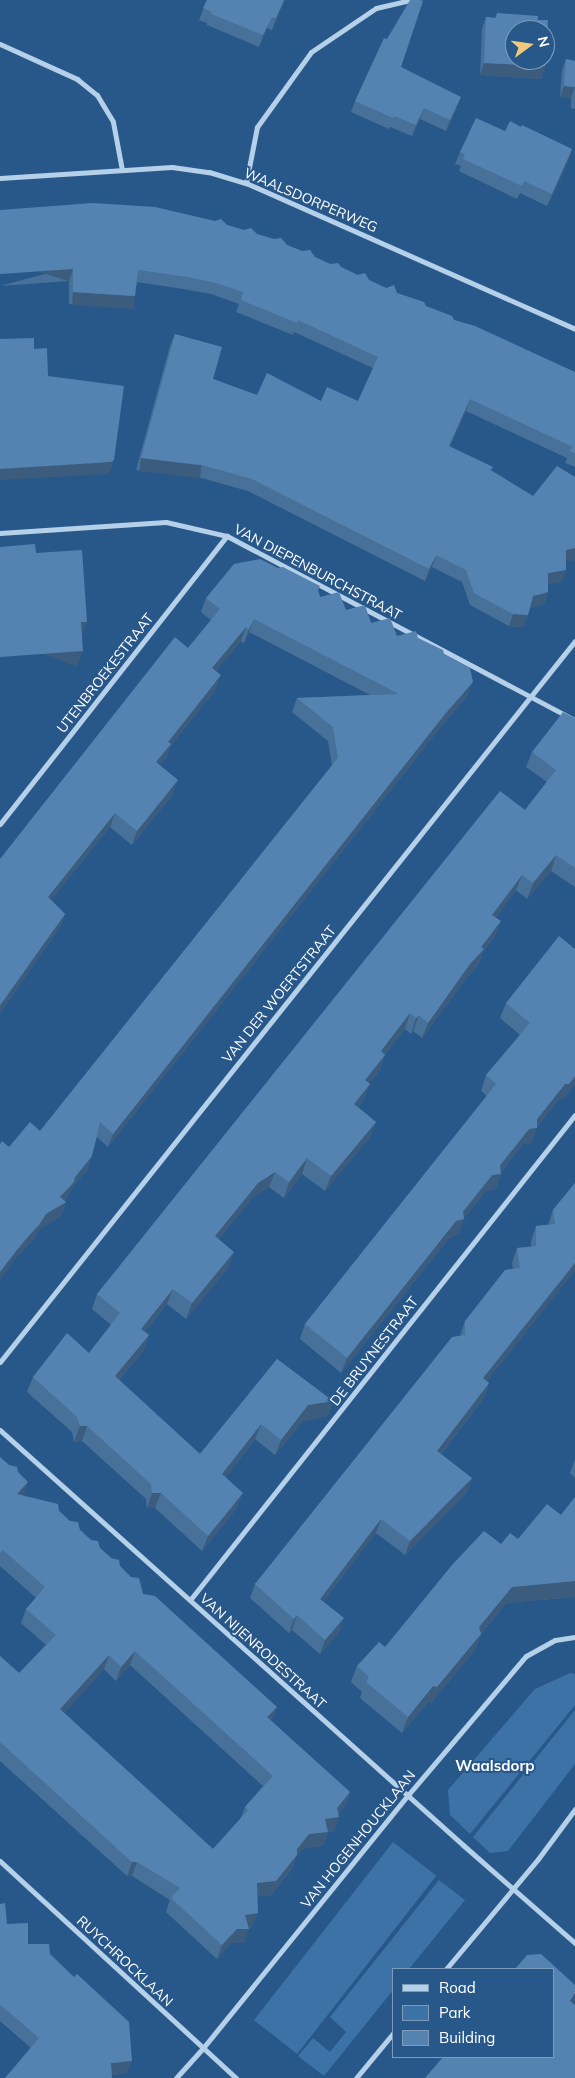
<!DOCTYPE html>
<style>
body{margin:0}
#map{position:relative;width:575px;height:2078px;overflow:hidden;background:#28588a;font-family:Mulish,sans-serif}
div>[style]{position:absolute}
.green>*{inset:0;background:#3c72a6;transform-origin:0 0}
.minor>*{height:5px;margin:-2.5px;padding:0 2.5px;transform-origin:2.5px;border-radius:2.5px;background:#b5d0e9}
.wall>*{inset:0;background:#487199}
.shaded-wall>*{inset:0;background:#3b5c7d;transform-origin:0 0}
.building>*{inset:0;background:#5483b2}
span{translate:-50% -50%;white-space:nowrap;text-align:center;line-height:1.15;-webkit-text-stroke:4px #28588a;paint-order:stroke}
.street-label{font-size:14px;color:#fff}
.neighbourhood-label{font-size:15px;color:#fff;font-weight:700}
.legend{position:absolute;left:392px;top:1968px;width:162px;height:90px;box-sizing:border-box;background:#28588a;border:1px solid #7e9bb9;margin:0;padding:6px 9px;list-style:none;font-size:15px;color:#fff}
.legend li{display:flex;align-items:center;gap:10px;height:25px}
.legend b{width:25px;border:1px solid #7e9bb9}
.north{position:absolute;left:505px;top:20px;width:50px;height:50px;box-sizing:border-box;background:#28588a;border:1px solid #7e9bb9;border-radius:50%;rotate:76deg;font-size:14px;font-weight:700;line-height:20px;text-align:center;color:#fff}
.north::after{content:'';display:block;margin:auto;width:18px;height:22px;background:#f1c97b;clip-path:polygon(50% 0,100% 100%,50% 72%,0 100%)}
</style>
<div id="map">
<div class="green">
<i style="clip-path:polygon(570px 1673px,575px 1674px,575px 1705px,470px 1834px,450px 1815px,448px 1790px,535px 1689px)"></i>
<i style="clip-path:polygon(575px 1710px,575px 1764px,508px 1851px,490px 1853px,473px 1837px)"></i>
<i style="left:393px;top:1842px;width:55px;height:226px;rotate:38deg"></i>
<i style="clip-path:polygon(439px 1880px,465px 1900px,409px 1969px,394px 1969px,394px 1989px,324px 2076px,298px 2056px,313px 2038px,330px 2052px,346px 2032px,330px 2017px)"></i>
</div>
<div class="minor">
<i style="left:0;top:44px;width:85px;rotate:24.4deg"></i>
<i style="left:77px;top:79px;width:26px;rotate:39deg"></i>
<i style="left:97px;top:95px;width:31px;rotate:59deg"></i>
<i style="left:113px;top:122px;width:49px;rotate:79.4deg"></i>
<i style="left:0;top:178px;width:172px;rotate:-3.7deg"></i>
<i style="left:172px;top:167px;width:37px;rotate:8deg"></i>
<i style="left:209px;top:172px;width:39px;rotate:17deg"></i>
<i style="left:246px;top:183px;width:360px;rotate:23.9deg"></i>
<i style="left:246px;top:183px;width:57px;rotate:-78.9deg"></i>
<i style="left:257px;top:127px;width:92px;rotate:-54.2deg"></i>
<i style="left:311px;top:52px;width:78px;rotate:-34.1deg"></i>
<i style="left:376px;top:8px;width:37px;rotate:-13deg"></i>
<i style="left:0;top:533px;width:166px;rotate:-3.8deg"></i>
<i style="left:166px;top:522px;width:63px;rotate:12.9deg"></i>
<i style="left:227px;top:536px;width:394px;rotate:27.9deg"></i>
<i style="left:0;top:824px;width:367px;rotate:-51.8deg"></i>
<i style="left:0;top:1362px;width:922px;rotate:-51.43deg"></i>
<i style="left:0;top:1430px;width:622px;rotate:41.87deg"></i>
<i style="left:463px;top:1845px;width:149px;rotate:41.2deg"></i>
<i style="left:190px;top:1600px;width:619px;rotate:-51.56deg"></i>
<i style="left:0;top:1861px;width:321px;rotate:42.6deg"></i>
<i style="left:446px;top:1969px;width:143px;rotate:-50.1deg"></i>
<i style="left:538px;top:1859px;width:62px;rotate:-53.5deg"></i>
<i style="left:176px;top:2078px;width:40px;rotate:-48deg"></i>
<i style="left:203px;top:2048px;width:326px;rotate:-51deg"></i>
<i style="left:408px;top:1795px;width:182px;rotate:-49.7deg"></i>
<i style="left:526px;top:1656px;width:33px;rotate:-29deg"></i>
<i style="left:555px;top:1640px;width:20px;rotate:-9deg"></i>
<i style="left:356px;top:2078px;width:60px;rotate:-50.4deg"></i>
</div>
<div class="wall">
<i style="clip-path:polygon(207px 0,285px 0,272px 30px,267px 28px,259px 47px,207px 25px,207px 23px,199px 20px)"></i>
<i style="clip-path:polygon(497px 13px,538px 20px,545px 66px,541px 79px,480px 75px,482px 29px,486px 17px,495px 18px)"></i>
<i style="clip-path:polygon(566px 59px,575px 61px,575px 109px,571px 108px,571px 98px,560px 97px,562px 70px)"></i>
<i style="clip-path:polygon(401px 67px,457px 108px,446px 131px,420px 119px,412px 136px,390px 127px,389px 129px,351px 112px,355px 101px)"></i>
<i style="clip-path:polygon(505px 131px,572px 149px,568px 162px,547px 206px,520px 193px,517px 199px,459px 171px,461px 166px,455px 164px,460px 152px)"></i>
<i style="clip-path:polygon(227px 225px,257px 234px,287px 245px,330px 264px,341px 267px,454px 320px,575px 372px,575px 467px,565px 463px,567px 458px,466px 411px,450px 447px,493px 467px,491px 470px,533px 496px,575px 477px,575px 560px,566px 561px,562px 582px,548px 584px,548px 592px,544px 604px,530px 608px,524px 627px,509px 626px,470px 605px,462px 582px,432px 567px,425px 581px,248px 491px,198px 477px,136px 470px,170px 346px,175px 334px,213px 379px,257px 395px,321px 401px,358px 401px,373px 368px,294px 332px,293px 335px,236px 312px,239px 304px,211px 294px,183px 289px,137px 282px,131px 308px,69px 304px,69px 281px,0 286px)"></i>
<i style="clip-path:polygon(318px 591px,320px 597px,397px 636px,418px 638px,444px 654px,468px 695px,440px 728px,108px 1147px,97px 1137px,87px 1170px,71px 1189px,69px 1195px,64px 1201px,66px 1202px,61px 1216px,41px 1228px,34px 1239px,19px 1254px,9px 1147px,40px 1131px,332px 765px,328px 741px,292px 712px,297px 698px,370px 695px,249px 632px,244px 643px,241px 641px,216px 671px,216px 689px,170px 747px,166px 758px,160px 765px,173px 794px,132px 845px,110px 827px,51px 900px,65px 914px,60px 927px,0 1013px,0 859px,188px 648px,211px 620px,201px 612px,206px 598px)"></i>
<i style="clip-path:polygon(575px 718px,575px 887px,551px 871px,527px 899px,516px 890px,496px 917px,495px 936px,483px 952px,478px 965px,465px 980px,422px 1038px,413px 1031px,411px 1034px,405px 1029px,385px 1054px,380px 1070px,369px 1083px,364px 1099px,358px 1107px,376px 1122px,370px 1137px,325px 1191px,302px 1174px,284px 1198px,269px 1187px,252px 1198px,219px 1239px,229px 1267px,186px 1319px,167px 1304px,145px 1332px,149px 1335px,143px 1351px,119px 1380px,200px 1454px,277px 1359px,333px 1401px,328px 1416px,303px 1421px,275px 1455px,255px 1439px,226px 1477px,237px 1508px,202px 1551px,155px 1508px,147px 1508px,146px 1499px,82px 1441px,74px 1442px,72px 1432px,27px 1392px,33px 1377px,89px 1353px,111px 1325px,92px 1309px,97px 1294px,525px 810px,547px 782px,526px 767px,532px 752px)"></i>
<i style="clip-path:polygon(575px 949px,575px 1084px,563px 1099px,559px 1099px,537px 1127px,531px 1144px,523px 1144px,501px 1172px,501px 1174px,496px 1189px,486px 1191px,464px 1218px,459px 1234px,450px 1237px,341px 1373px,300px 1339px,305px 1324px,487px 1096px,481px 1091px,486px 1075px,520px 1035px,500px 1018px,506px 1003px)"></i>
<i style="clip-path:polygon(575px 1183px,487px 1382px,489px 1383px,484px 1398px,441px 1454px,472px 1478px,467px 1492px,405px 1555px,376px 1533px,323px 1602px,339px 1632px,320px 1654px,292px 1630px,289px 1633px,250px 1598px,255px 1584px,460px 1336px,465px 1321px,513px 1269px,512px 1263px,517px 1248px,531px 1247px,531px 1241px,536px 1226px,548px 1225px,553px 1210px)"></i>
<i style="clip-path:polygon(evenodd,0 1457px,23px 1496px,59px 1511px,120px 1566px,143px 1594px,271px 1721px,350px 1792px,345px 1806px,338px 1814px,334px 1831px,328px 1832px,323px 1846px,304px 1848px,296px 1857px,292px 1869px,271px 1895px,257px 1896px,252px 1927px,248px 1928px,244px 1943px,231px 1943px,217px 1959px,166px 1912px,170px 1900px,132px 1876px,127px 1876px,0 1761px,0 1656px,19px 1673px,46px 1645px,21px 1623px,26px 1609px,36px 1598px,0 1566px,0 1457px,130px 1665px,263px 1786px,245px 1807px,240px 1820px,213px 1849px,64px 1713px,104px 1669px,116px 1681px,130px 1665px)"></i>
<i style="clip-path:polygon(575px 1459px,575px 1478px,570px 1473px)"></i>
<i style="clip-path:polygon(575px 1497px,575px 1595px,574px 1597px,506px 1603px,481px 1634px,475px 1650px,431px 1703px,427px 1703px,402px 1733px,360px 1698px,362px 1692px,351px 1682px,357px 1666px,385px 1647px,501px 1544px,518px 1539px,561px 1515px)"></i>
<i style="clip-path:polygon(0 1904px,7px 1924px,28px 1944px,50px 1954px,127px 2073px,112px 2075px,31px 2048px,0 2021px)"></i>
</div>
<div class="shaded-wall">
<i style="clip-path:polygon(284px 0,285px 0,272px 30px,276px 18px)"></i>
<i style="clip-path:polygon(272px 17px,267px 28px,259px 47px,263px 35px)"></i>
<i style="clip-path:polygon(484px 63px,545px 66px,541px 79px,480px 75px)"></i>
<i style="clip-path:polygon(564px 86px,575px 87px,571px 98px,560px 97px)"></i>
<i style="clip-path:polygon(461px 97px,457px 108px,446px 131px,450px 120px)"></i>
<i style="clip-path:polygon(424px 108px,420px 119px,412px 136px,416px 125px)"></i>
<i style="clip-path:polygon(572px 149px,568px 162px,547px 206px,552px 194px)"></i>
<i style="left:73px;top:269px;width:13px;height:73px;rotate:108deg"></i>
<i style="left:73px;top:292px;width:62px;height:13px;rotate:4deg"></i>
<i style="clip-path:polygon(470px 399px,466px 411px,445px 458px,449px 446px)"></i>
<i style="left:141px;top:458px;width:61px;height:13px;rotate:7deg"></i>
<i style="clip-path:polygon(114px 460px,110px 472px,107px 474px,0 480px,0 469px)"></i>
<i style="clip-path:polygon(575px 548px,575px 560px,561px 562px,566px 550px)"></i>
<i style="clip-path:polygon(436px 555px,432px 567px,425px 581px,429px 569px)"></i>
<i style="clip-path:polygon(566px 570px,562px 582px,544px 585px,548px 573px)"></i>
<i style="clip-path:polygon(548px 592px,544px 604px,529px 608px,533px 596px)"></i>
<i style="clip-path:polygon(513px 614px,528px 615px,524px 627px,509px 626px)"></i>
<i style="clip-path:polygon(254px 619px,249px 632px,244px 643px,249px 629px)"></i>
<i style="clip-path:polygon(81px 622px,87px 622px,81px 638px)"></i>
<i style="clip-path:polygon(246px 627px,241px 641px,207px 682px,212px 668px)"></i>
<i style="left:83px;top:651px;width:17px;height:83px;rotate:111deg"></i>
<i style="clip-path:polygon(221px 675px,216px 689px,170px 747px,166px 758px,151px 776px,156px 762px,168px 742px)"></i>
<i style="clip-path:polygon(473px 682px,468px 695px,440px 728px,108px 1147px,113px 1134px,445px 714px)"></i>
<i style="clip-path:polygon(178px 780px,173px 794px,132px 845px,137px 831px)"></i>
<i style="clip-path:polygon(115px 813px,110px 827px,43px 910px,48px 897px)"></i>
<i style="clip-path:polygon(556px 855px,551px 871px,527px 899px,533px 883px)"></i>
<i style="clip-path:polygon(522px 875px,516px 890px,486px 930px,492px 915px)"></i>
<i style="clip-path:polygon(65px 914px,60px 927px,0 1013px,0 1006px)"></i>
<i style="clip-path:polygon(501px 921px,495px 936px,483px 952px,478px 965px,465px 980px,422px 1038px,428px 1023px,481px 947px)"></i>
<i style="clip-path:polygon(410px 1013px,405px 1029px,375px 1066px,381px 1051px)"></i>
<i style="clip-path:polygon(419px 1015px,413px 1031px,411px 1034px,416px 1018px)"></i>
<i style="clip-path:polygon(385px 1055px,380px 1070px,359px 1095px,365px 1080px)"></i>
<i style="clip-path:polygon(575px 1076px,575px 1084px,563px 1099px,559px 1099px,536px 1128px,537px 1128px,531px 1144px,523px 1144px,499px 1174px,501px 1174px,496px 1189px,486px 1191px,463px 1219px,464px 1219px,459px 1234px,450px 1237px,341px 1373px,347px 1358px,565px 1084px)"></i>
<i style="clip-path:polygon(370px 1084px,364px 1099px,348px 1119px,354px 1104px)"></i>
<i style="clip-path:polygon(376px 1122px,370px 1137px,325px 1191px,331px 1176px)"></i>
<i style="clip-path:polygon(92px 1156px,87px 1170px,71px 1189px,69px 1195px,58px 1207px,66px 1202px,61px 1216px,41px 1228px,34px 1239px,19px 1254px,0 1280px,0 1272px)"></i>
<i style="clip-path:polygon(307px 1158px,302px 1174px,284px 1198px,289px 1182px)"></i>
<i style="clip-path:polygon(275px 1172px,269px 1187px,252px 1198px,210px 1251px,215px 1236px,258px 1183px)"></i>
<i style="clip-path:polygon(234px 1252px,229px 1267px,186px 1319px,192px 1303px)"></i>
<i style="clip-path:polygon(575px 1263px,575px 1271px,478px 1393px,483px 1378px)"></i>
<i style="clip-path:polygon(173px 1289px,167px 1304px,136px 1344px,141px 1329px)"></i>
<i style="clip-path:polygon(149px 1335px,143px 1351px,109px 1391px,115px 1376px)"></i>
<i style="clip-path:polygon(489px 1383px,484px 1398px,432px 1465px,437px 1451px)"></i>
<i style="clip-path:polygon(333px 1401px,328px 1416px,303px 1421px,275px 1455px,281px 1440px,308px 1405px)"></i>
<i style="clip-path:polygon(261px 1424px,255px 1439px,217px 1489px,222px 1474px)"></i>
<i style="clip-path:polygon(80px 1426px,87px 1426px,82px 1441px,74px 1442px)"></i>
<i style="clip-path:polygon(472px 1478px,467px 1492px,405px 1555px,410px 1541px)"></i>
<i style="clip-path:polygon(28px 1482px,23px 1497px,17px 1494px)"></i>
<i style="clip-path:polygon(152px 1493px,161px 1493px,155px 1508px,147px 1508px)"></i>
<i style="clip-path:polygon(243px 1493px,237px 1508px,202px 1551px,208px 1536px)"></i>
<i style="clip-path:polygon(381px 1519px,376px 1533px,315px 1613px,320px 1599px)"></i>
<i style="clip-path:polygon(575px 1581px,575px 1595px,574px 1597px,506px 1603px,473px 1643px,479px 1627px,512px 1587px)"></i>
<i style="clip-path:polygon(297px 1615px,292px 1630px,289px 1633px,294px 1619px)"></i>
<i style="clip-path:polygon(344px 1618px,339px 1632px,320px 1654px,325px 1640px)"></i>
<i style="clip-path:polygon(481px 1634px,475px 1650px,431px 1703px,427px 1703px,402px 1733px,408px 1717px,433px 1686px)"></i>
<i style="clip-path:polygon(135px 1651px,130px 1665px,116px 1681px,121px 1667px)"></i>
<i style="clip-path:polygon(109px 1655px,104px 1669px,55px 1723px,60px 1709px)"></i>
<i style="clip-path:polygon(277px 1707px,272px 1721px,267px 1717px)"></i>
<i style="clip-path:polygon(350px 1792px,345px 1806px,335px 1818px,339px 1817px,334px 1831px,320px 1833px,325px 1819px,337px 1808px)"></i>
<i style="clip-path:polygon(328px 1832px,323px 1846px,304px 1848px,296px 1857px,292px 1869px,271px 1895px,252px 1897px,257px 1883px,297px 1849px,309px 1834px)"></i>
<i style="clip-path:polygon(132px 1862px,137px 1862px,132px 1876px,127px 1876px)"></i>
<i style="clip-path:polygon(258px 1913px,252px 1927px,242px 1929px,249px 1929px,244px 1943px,231px 1943px,217px 1959px,222px 1945px,245px 1915px)"></i>
<i style="clip-path:polygon(575px 1993px,575px 1999px,574px 2002px,564px 2015px,570px 2001px)"></i>
<i style="clip-path:polygon(132px 2061px,127px 2073px,106px 2076px,111px 2063px)"></i>
</div>
<div class="building">
<i style="clip-path:polygon(207px 0,284px 0,276px 18px,272px 17px,263px 35px,211px 14px,212px 12px,203px 8px)"></i>
<i style="clip-path:polygon(410px 0,421px 0,423px 1px,401px 67px,461px 97px,450px 120px,424px 108px,416px 125px,394px 116px,393px 118px,355px 101px,384px 38px,387px 39px)"></i>
<i style="clip-path:polygon(evenodd,497px 13px,538px 16px,538px 20px,548px 20px,545px 66px,484px 63px,486px 17px,496px 18px,497px 13px,515px 30px,545px 30px,545px 60px,515px 60px,515px 30px)"></i>
<i style="clip-path:polygon(566px 59px,575px 61px,575px 87px,564px 86px)"></i>
<i style="clip-path:polygon(476px 118px,505px 131px,510px 121px,521px 127px,522px 125px,572px 149px,552px 194px,524px 181px,522px 186px,463px 159px,465px 154px,460px 152px)"></i>
<i style="clip-path:polygon(93px 203px,155px 207px,215px 221px,221px 219px,227px 225px,244px 230px,251px 228px,257px 234px,274px 239px,281px 238px,287px 245px,302px 251px,310px 250px,315px 257px,330px 264px,338px 263px,341px 267px,357px 275px,365px 273px,369px 280px,386px 288px,394px 285px,397px 293px,424px 302px,426px 306px,452px 316px,454px 320px,475px 326px,575px 372px,575px 453px,569px 451px,573px 447px,470px 399px,449px 446px,493px 467px,490px 470px,533px 496px,557px 466px,575px 477px,575px 548px,566px 550px,566px 570px,548px 573px,548px 592px,533px 596px,528px 615px,513px 614px,474px 593px,466px 570px,436px 555px,429px 569px,252px 479px,202px 465px,141px 458px,175px 334px,222px 347px,213px 379px,257px 395px,267px 373px,321px 401px,327px 387px,358px 401px,378px 357px,298px 320px,297px 323px,241px 300px,243px 292px,216px 283px,188px 277px,138px 270px,135px 296px,73px 292px,73px 269px,0 274px,0 210px)"></i>
<i style="clip-path:polygon(34px 338px,34px 349px,47px 348px,48px 376px,124px 386px,114px 460px,111px 462px,0 469px,0 339px)"></i>
<i style="clip-path:polygon(35px 544px,36px 553px,82px 550px,87px 622px,81px 622px,83px 651px,0 657px,0 547px)"></i>
<i style="clip-path:polygon(260px 559px,278px 568px,283px 567px,320px 586px,318px 590px,320px 597px,339px 592px,346px 610px,365px 605px,371px 623px,390px 618px,397px 636px,416px 631px,418px 638px,443px 650px,444px 654px,470px 668px,473px 682px,445px 714px,113px 1134px,100px 1122px,92px 1156px,75px 1177px,74px 1182px,60px 1197px,66px 1202px,46px 1214px,39px 1225px,24px 1241px,0 1272px,0 1144px,2px 1141px,9px 1147px,30px 1122px,40px 1131px,338px 758px,333px 727px,297px 698px,399px 694px,254px 619px,249px 629px,246px 627px,212px 668px,221px 675px,168px 742px,171px 744px,156px 762px,178px 780px,137px 831px,115px 813px,48px 897px,65px 914px,0 1005px,0 859px,175px 637px,188px 648px,220px 609px,206px 598px,234px 564px)"></i>
<i style="clip-path:polygon(563px 712px,575px 718px,575px 868px,556px 855px,533px 883px,522px 875px,492px 915px,501px 921px,481px 947px,484px 949px,470px 964px,428px 1023px,419px 1015px,416px 1018px,410px 1013px,381px 1051px,385px 1055px,365px 1080px,370px 1084px,354px 1104px,376px 1122px,331px 1176px,307px 1158px,289px 1182px,275px 1172px,258px 1183px,215px 1236px,234px 1252px,192px 1303px,173px 1289px,141px 1329px,149px 1335px,115px 1376px,200px 1454px,277px 1359px,333px 1401px,308px 1405px,281px 1440px,261px 1424px,222px 1474px,243px 1493px,208px 1536px,161px 1493px,152px 1493px,151px 1484px,87px 1426px,80px 1426px,77px 1417px,33px 1377px,67px 1333px,89px 1353px,120px 1313px,97px 1294px,500px 791px,525px 810px,556px 770px,532px 752px)"></i>
<i style="clip-path:polygon(559px 936px,575px 949px,575px 1076px,569px 1084px,565px 1084px,537px 1119px,537px 1128px,529px 1129px,500px 1165px,501px 1174px,492px 1175px,463px 1211px,464px 1219px,456px 1221px,347px 1358px,305px 1324px,496px 1084px,486px 1075px,530px 1023px,506px 1003px)"></i>
<i style="clip-path:polygon(575px 1183px,575px 1263px,483px 1378px,489px 1383px,437px 1451px,472px 1478px,410px 1541px,381px 1519px,320px 1599px,344px 1618px,325px 1640px,297px 1615px,294px 1619px,255px 1584px,452px 1337px,465px 1335px,465px 1321px,505px 1270px,520px 1268px,517px 1248px,536px 1246px,536px 1226px,555px 1224px,553px 1210px)"></i>
<i style="clip-path:polygon(evenodd,0 1457px,9px 1465px,17px 1467px,18px 1472px,28px 1482px,17px 1494px,58px 1504px,59px 1511px,70px 1521px,78px 1522px,80px 1530px,91px 1540px,98px 1541px,100px 1548px,111px 1558px,119px 1560px,120px 1566px,131px 1577px,139px 1578px,143px 1594px,155px 1596px,277px 1707px,267px 1717px,350px 1792px,337px 1808px,339px 1817px,325px 1819px,328px 1832px,309px 1834px,297px 1849px,297px 1855px,276px 1881px,257px 1883px,258px 1913px,245px 1915px,249px 1929px,237px 1929px,222px 1945px,171px 1898px,180px 1888px,137px 1862px,132px 1862px,0 1742px,0 1656px,19px 1673px,56px 1635px,26px 1609px,45px 1587px,3px 1550px,0 1553px,0 1457px,135px 1651px,273px 1776px,245px 1807px,248px 1810px,213px 1849px,60px 1709px,109px 1655px,121px 1667px,135px 1651px)"></i>
<i style="clip-path:polygon(575px 1497px,575px 1581px,512px 1587px,479px 1627px,481px 1634px,437px 1687px,433px 1686px,408px 1717px,366px 1682px,369px 1677px,357px 1666px,379px 1642px,385px 1647px,452px 1565px,484px 1531px,501px 1544px,510px 1533px,518px 1539px,547px 1504px,561px 1515px)"></i>
<i style="clip-path:polygon(5px 1903px,7px 1924px,28px 1923px,28px 1944px,49px 1944px,50px 1954px,74px 1977px,77px 1974px,129px 2022px,132px 2061px,111px 2063px,112px 2078px,5px 2078px,39px 2038px,1px 2005px,0 2006px,0 1904px)"></i>
<i style="clip-path:polygon(541px 1954px,575px 1985px,575px 1993px,570px 2001px,575px 2005px,575px 2078px,425px 2078px,443px 2057px,554px 2057px,554px 1969px,515px 1969px,527px 1955px)"></i>
</div>
<div class="street-label">
<span style="left:311px;top:200px;rotate:23deg">WAALSDORPERWEG</span>
<span style="left:318px;top:572px;rotate:28deg">VAN DIEPENBURCHSTRAAT</span>
<span style="left:105px;top:673px;rotate:-52deg">UTENBROEKESTRAAT</span>
<span style="left:279px;top:994px;rotate:-51deg">VAN DER WOERTSTRAAT</span>
<span style="left:374px;top:1351px;rotate:-52deg">DE BRUYNESTRAAT</span>
<span style="left:263px;top:1651px;rotate:42deg">VAN NIJENRODESTRAAT</span>
<span style="left:358px;top:1839px;rotate:-51deg">VAN HOGENHOUCKLAAN</span>
<span style="left:125px;top:1961px;rotate:43deg">RUYCHROCKLAAN</span>
</div>
<div class="neighbourhood-label">
<span style="left:495px;top:1766px">Waalsdorp</span>
</div>
<ul class="legend">
<li><b style="height:6px;background:#b5d0e9"></b>Road</li>
<li><b style="height:14px;background:#3c72a6"></b>Park</li>
<li><b style="height:14px;background:#5483b2"></b>Building</li>
</ul>
<div class="north">N</div>
</div>
